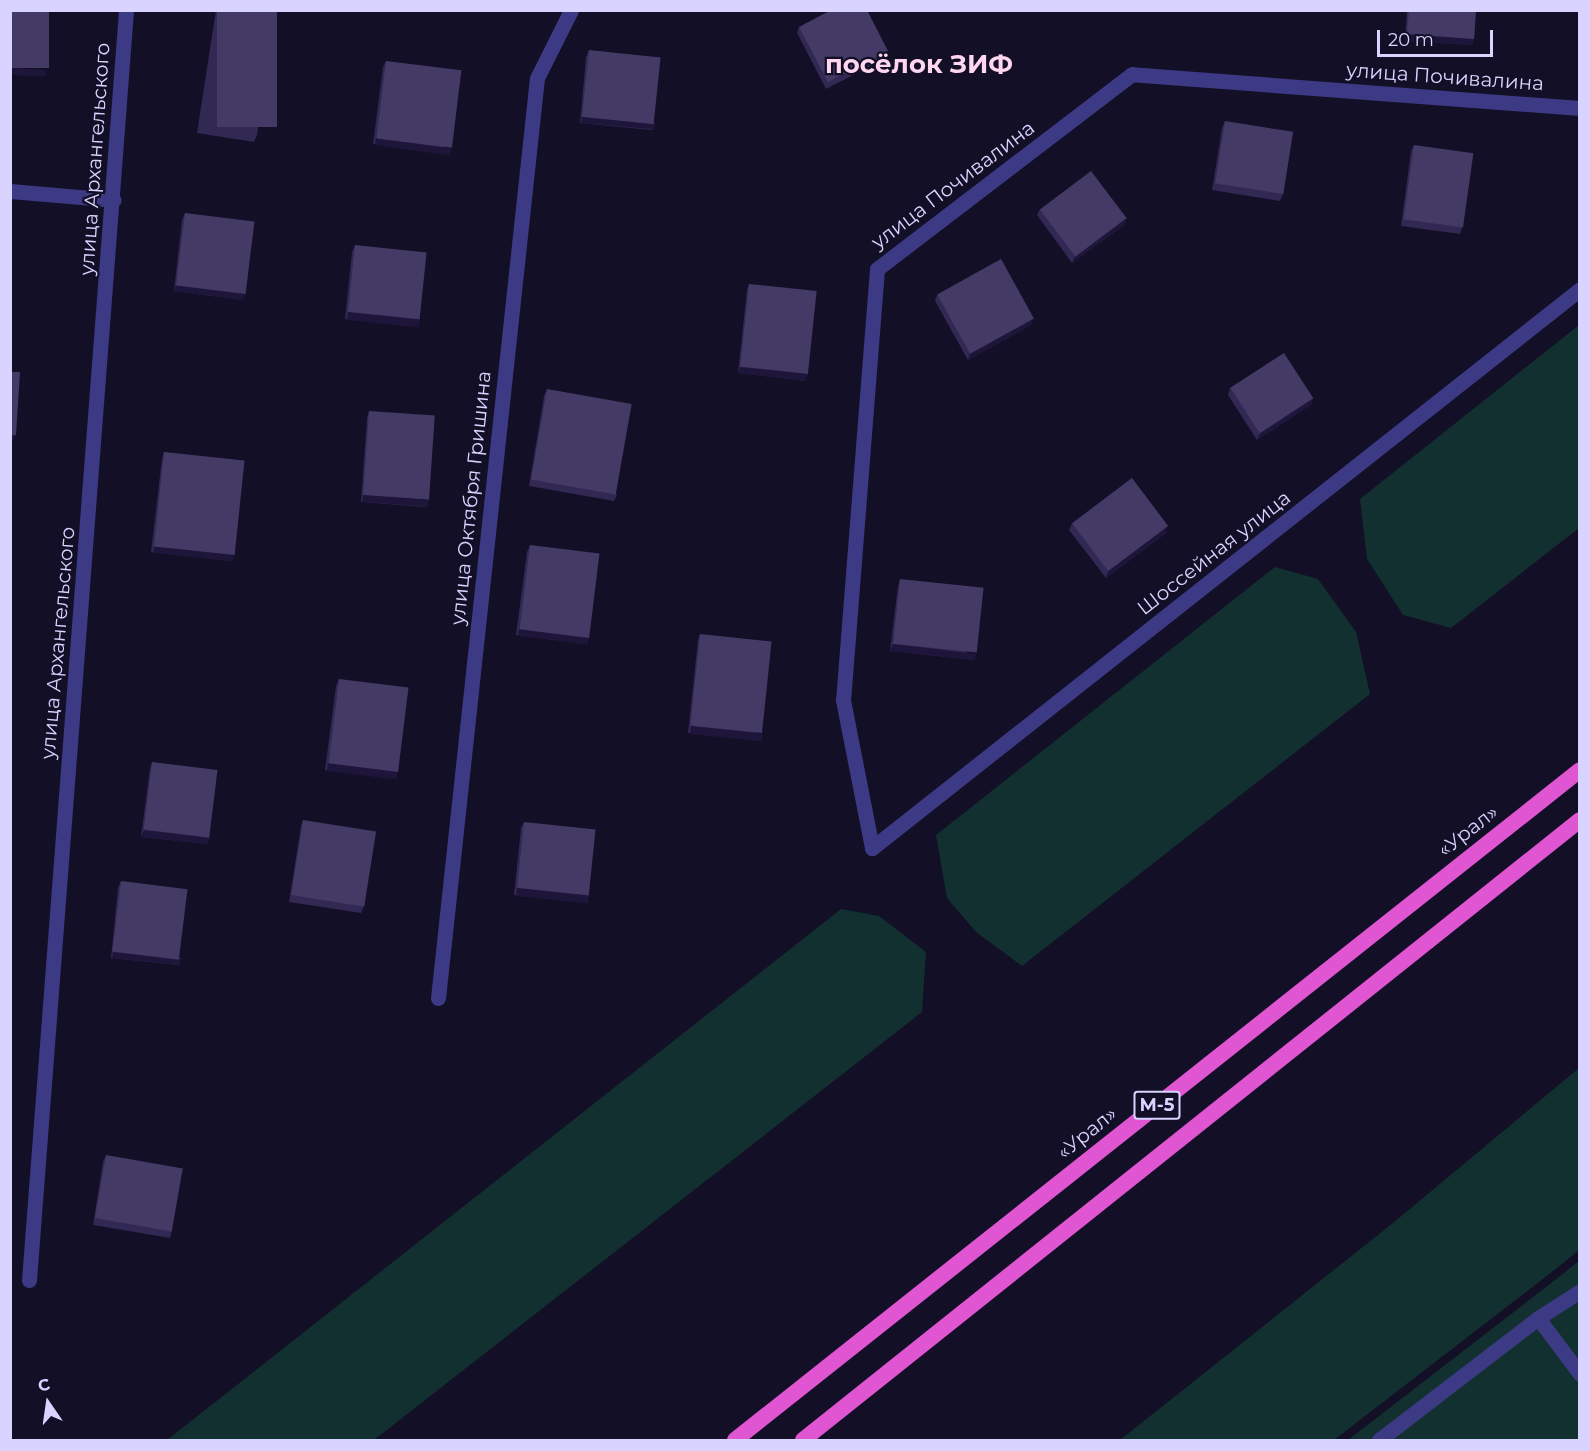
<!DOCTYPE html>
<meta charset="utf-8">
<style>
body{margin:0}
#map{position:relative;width:1590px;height:1451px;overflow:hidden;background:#130f26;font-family:Montserrat,sans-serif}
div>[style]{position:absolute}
.green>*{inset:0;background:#12302f}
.service>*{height:15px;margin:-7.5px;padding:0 7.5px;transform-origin:7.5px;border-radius:7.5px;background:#3d3a85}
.minor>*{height:15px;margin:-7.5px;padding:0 7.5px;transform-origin:7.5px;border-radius:7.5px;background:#3d3a85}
.trunk>*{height:16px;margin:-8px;padding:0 8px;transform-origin:8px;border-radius:8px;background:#e055d1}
.wall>*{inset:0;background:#312854}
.shaded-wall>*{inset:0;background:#1d163a;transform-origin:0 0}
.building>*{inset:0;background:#433a66;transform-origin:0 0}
span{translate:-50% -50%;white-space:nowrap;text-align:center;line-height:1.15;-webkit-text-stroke:4.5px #130f26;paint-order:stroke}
.shield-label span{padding:2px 4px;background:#130f26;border:2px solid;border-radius:4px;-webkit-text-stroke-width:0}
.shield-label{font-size:18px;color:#d9d4ff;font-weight:700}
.street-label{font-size:20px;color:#d9d4ff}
.district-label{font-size:26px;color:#ffd6f0;font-weight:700}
.frame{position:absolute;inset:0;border:12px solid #d9d4ff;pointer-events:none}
.north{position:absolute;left:18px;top:1373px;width:60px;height:60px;-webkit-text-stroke:4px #130f26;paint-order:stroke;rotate:347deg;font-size:16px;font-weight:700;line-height:24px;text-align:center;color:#d9d4ff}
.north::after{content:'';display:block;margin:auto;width:21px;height:27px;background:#d9d4ff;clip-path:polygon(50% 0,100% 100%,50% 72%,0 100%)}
.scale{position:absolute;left:1377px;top:30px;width:116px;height:27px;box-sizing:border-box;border:3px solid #d9d4ff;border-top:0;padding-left:8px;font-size:18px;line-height:21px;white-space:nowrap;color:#d9d4ff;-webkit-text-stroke:4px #130f26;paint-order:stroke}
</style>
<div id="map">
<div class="green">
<i style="clip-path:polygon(1579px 325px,1579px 528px,1451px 628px,1403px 615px,1367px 559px,1360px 499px)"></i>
<i style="clip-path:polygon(1275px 567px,1318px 579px,1356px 632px,1370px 694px,1022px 966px,976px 932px,947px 898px,936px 835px)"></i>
<i style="clip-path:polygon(841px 909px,879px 916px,926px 952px,922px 1012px,374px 1440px,167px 1440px)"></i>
<i style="clip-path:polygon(1579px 1068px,1579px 1250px,1557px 1268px,1334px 1440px,1120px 1440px,1393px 1223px)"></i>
<i style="clip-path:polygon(1579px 1261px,1579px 1440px,1348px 1440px,1546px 1287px)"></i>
</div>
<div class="service">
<i style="left:1538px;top:1318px;width:70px;rotate:53.1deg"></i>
<i style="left:1379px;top:1440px;width:200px;rotate:-37.5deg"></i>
<i style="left:1538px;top:1318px;width:50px;rotate:-32.7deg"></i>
</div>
<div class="minor">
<i style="left:1580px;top:108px;width:449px;rotate:-175.7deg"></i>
<i style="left:1132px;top:74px;width:321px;rotate:142.6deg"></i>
<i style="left:877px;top:269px;width:432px;rotate:94.5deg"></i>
<i style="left:843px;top:700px;width:151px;rotate:78.9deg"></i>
<i style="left:872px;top:848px;width:902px;rotate:-38.29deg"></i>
<i style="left:10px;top:191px;width:104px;rotate:4.9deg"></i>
<i style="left:438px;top:998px;width:925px;rotate:-83.86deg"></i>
<i style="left:537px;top:78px;width:76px;rotate:-63.4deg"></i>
<i style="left:29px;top:1280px;width:1274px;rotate:-85.63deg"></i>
</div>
<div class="trunk">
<i style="left:735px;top:1440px;width:1078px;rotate:-38.41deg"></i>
<i style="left:803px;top:1440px;width:994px;rotate:-38.59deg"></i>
</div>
<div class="wall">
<i style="clip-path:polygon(216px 10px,277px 10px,257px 135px,254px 142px,197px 133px)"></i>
<i style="clip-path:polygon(1407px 10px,1476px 10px,1474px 39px,1472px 45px,1405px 41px)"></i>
<i style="clip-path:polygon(799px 27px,888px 51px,886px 58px,826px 89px,797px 33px)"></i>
<i style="clip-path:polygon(589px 50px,655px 124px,652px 130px,580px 123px,586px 57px)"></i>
<i style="clip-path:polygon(386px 61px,448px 154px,373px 144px,383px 67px)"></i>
<i style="clip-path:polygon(1225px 121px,1283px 194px,1280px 201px,1212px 190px,1222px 128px)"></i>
<i style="clip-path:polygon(1414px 145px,1462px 228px,1460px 234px,1401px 226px,1411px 151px)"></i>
<i style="clip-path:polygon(1040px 209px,1127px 218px,1124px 225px,1072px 263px,1037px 215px)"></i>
<i style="clip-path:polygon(185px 213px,243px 300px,174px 291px,182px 220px)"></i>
<i style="clip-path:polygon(355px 245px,420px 319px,418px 326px,345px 319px,352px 252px)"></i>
<i style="clip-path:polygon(749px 284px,808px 374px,805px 381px,738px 373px,747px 290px)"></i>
<i style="clip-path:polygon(937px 295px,1031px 325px,968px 360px,935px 301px)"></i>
<i style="clip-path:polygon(1230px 388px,1313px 398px,1311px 405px,1257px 440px,1228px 395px)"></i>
<i style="clip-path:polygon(547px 389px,617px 495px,614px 501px,529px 486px,544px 396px)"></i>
<i style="clip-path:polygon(369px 411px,426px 507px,361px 502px,367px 418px)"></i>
<i style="clip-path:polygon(164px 452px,233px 555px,231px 561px,151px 552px,162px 459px)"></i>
<i style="clip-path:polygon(1072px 523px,1166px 533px,1106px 578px,1069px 530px)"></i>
<i style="clip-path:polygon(530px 545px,586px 644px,516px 635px,527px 552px)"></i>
<i style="clip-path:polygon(900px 579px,974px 660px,890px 651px,898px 586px)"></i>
<i style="clip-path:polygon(700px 634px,760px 740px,688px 733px,698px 640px)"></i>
<i style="clip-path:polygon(339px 679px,397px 772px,395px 779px,325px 770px,336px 686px)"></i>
<i style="clip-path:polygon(152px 762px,210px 838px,207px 844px,141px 837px,150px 768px)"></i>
<i style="clip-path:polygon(303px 820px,364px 906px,361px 913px,289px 902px,301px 826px)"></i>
<i style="clip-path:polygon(524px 822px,589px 895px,587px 902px,514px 895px,521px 828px)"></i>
<i style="clip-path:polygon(121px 881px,181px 959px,178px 965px,111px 958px,118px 888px)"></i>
<i style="clip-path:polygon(106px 1155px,172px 1231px,170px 1238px,93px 1225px,103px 1162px)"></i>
</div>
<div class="shaded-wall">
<i style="clip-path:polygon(1407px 34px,1474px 39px,1472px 45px,1405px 41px)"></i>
<i style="left:888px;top:51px;width:7px;height:68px;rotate:106deg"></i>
<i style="left:10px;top:68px;width:36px;height:7px;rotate:3deg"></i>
<i style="left:582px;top:117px;width:73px;height:6px;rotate:5deg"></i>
<i style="left:376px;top:138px;width:76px;height:7px;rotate:8deg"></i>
<i style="clip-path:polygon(1127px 218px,1124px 225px,1072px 263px,1075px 256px)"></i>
<i style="clip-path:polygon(176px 285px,246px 293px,243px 300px,174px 291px)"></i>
<i style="left:348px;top:312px;width:72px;height:8px;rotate:6deg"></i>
<i style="clip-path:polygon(1034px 318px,1031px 325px,968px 360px,970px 353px)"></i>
<i style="clip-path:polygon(740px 367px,808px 374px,805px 381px,738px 373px)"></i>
<i style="clip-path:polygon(1313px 398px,1311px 405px,1257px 440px,1260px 433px)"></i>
<i style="clip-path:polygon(10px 435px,16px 435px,13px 442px,10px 442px)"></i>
<i style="left:363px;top:495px;width:66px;height:7px;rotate:4deg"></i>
<i style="clip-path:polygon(1168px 526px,1166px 533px,1106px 578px,1108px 571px)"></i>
<i style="left:154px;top:546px;width:80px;height:7px;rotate:6deg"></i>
<i style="left:519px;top:629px;width:70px;height:7px;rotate:7deg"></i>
<i style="clip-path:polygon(893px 644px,977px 654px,974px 660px,890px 651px)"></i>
<i style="left:691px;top:726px;width:72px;height:8px;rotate:6deg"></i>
<i style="left:328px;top:763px;width:70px;height:8px;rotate:7deg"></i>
<i style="clip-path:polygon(144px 830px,210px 838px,207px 844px,141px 837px)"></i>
<i style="left:517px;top:888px;width:72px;height:8px;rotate:6deg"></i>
<i style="left:113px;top:952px;width:68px;height:6px;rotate:6deg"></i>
</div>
<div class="building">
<i style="left:10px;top:10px;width:39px;height:58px"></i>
<i style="left:217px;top:10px;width:60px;height:117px"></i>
<i style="clip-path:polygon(831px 10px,867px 10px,888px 51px,828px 82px,799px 27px)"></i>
<i style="clip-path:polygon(1409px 10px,1476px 10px,1474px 39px,1407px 34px)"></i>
<i style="left:589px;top:50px;width:72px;height:67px;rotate:6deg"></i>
<i style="left:386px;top:61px;width:76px;height:78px;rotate:7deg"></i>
<i style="left:1225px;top:121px;width:69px;height:63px;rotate:9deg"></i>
<i style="left:1414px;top:145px;width:60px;height:75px;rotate:8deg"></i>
<i style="left:1091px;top:171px;width:59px;height:64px;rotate:53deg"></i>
<i style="left:185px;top:213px;width:70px;height:73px;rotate:7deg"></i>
<i style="left:355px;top:245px;width:72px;height:67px;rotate:6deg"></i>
<i style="left:1001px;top:259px;width:68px;height:73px;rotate:61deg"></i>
<i style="left:749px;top:284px;width:68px;height:83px;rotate:6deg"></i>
<i style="left:1284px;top:353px;width:54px;height:64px;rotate:57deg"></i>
<i style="clip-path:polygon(10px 372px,20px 372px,16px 435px,10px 435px)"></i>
<i style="left:547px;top:389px;width:86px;height:92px;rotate:10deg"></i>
<i style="left:369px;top:411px;width:66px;height:84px;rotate:4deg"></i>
<i style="left:164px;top:452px;width:81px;height:95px;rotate:6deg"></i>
<i style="left:1132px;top:478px;width:60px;height:75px;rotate:53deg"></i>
<i style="left:530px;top:545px;width:70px;height:85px;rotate:7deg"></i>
<i style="left:900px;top:579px;width:84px;height:65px;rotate:6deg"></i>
<i style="left:700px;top:634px;width:72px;height:92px;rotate:6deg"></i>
<i style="left:339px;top:679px;width:70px;height:85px;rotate:7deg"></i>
<i style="left:152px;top:762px;width:66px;height:68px;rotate:7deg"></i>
<i style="left:303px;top:820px;width:74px;height:76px;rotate:9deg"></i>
<i style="left:524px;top:822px;width:72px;height:66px;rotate:6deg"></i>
<i style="left:121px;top:881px;width:67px;height:71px;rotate:7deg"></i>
<i style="left:106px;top:1155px;width:78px;height:64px;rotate:10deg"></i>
</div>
<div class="shield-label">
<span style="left:1157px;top:1105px">М-5</span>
</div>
<div class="street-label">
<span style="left:1445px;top:77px;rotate:4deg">улица Почивалина</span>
<span style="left:95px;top:159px;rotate:-86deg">улица Архангельского</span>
<span style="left:953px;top:185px;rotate:-37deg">улица Почивалина</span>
<span style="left:471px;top:498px;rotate:-84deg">улица Октября Гришина</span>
<span style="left:1214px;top:553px;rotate:-38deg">Шоссейная улица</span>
<span style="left:58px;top:643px;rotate:-85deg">улица Архангельского</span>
<span style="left:1468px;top:831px;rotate:-38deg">«Урал»</span>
<span style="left:1087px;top:1133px;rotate:-39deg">«Урал»</span>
</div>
<div class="district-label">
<span style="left:919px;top:65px">посёлок ЗИФ</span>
</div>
<div class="frame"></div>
<div class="north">С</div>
<div class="scale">20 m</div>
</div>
